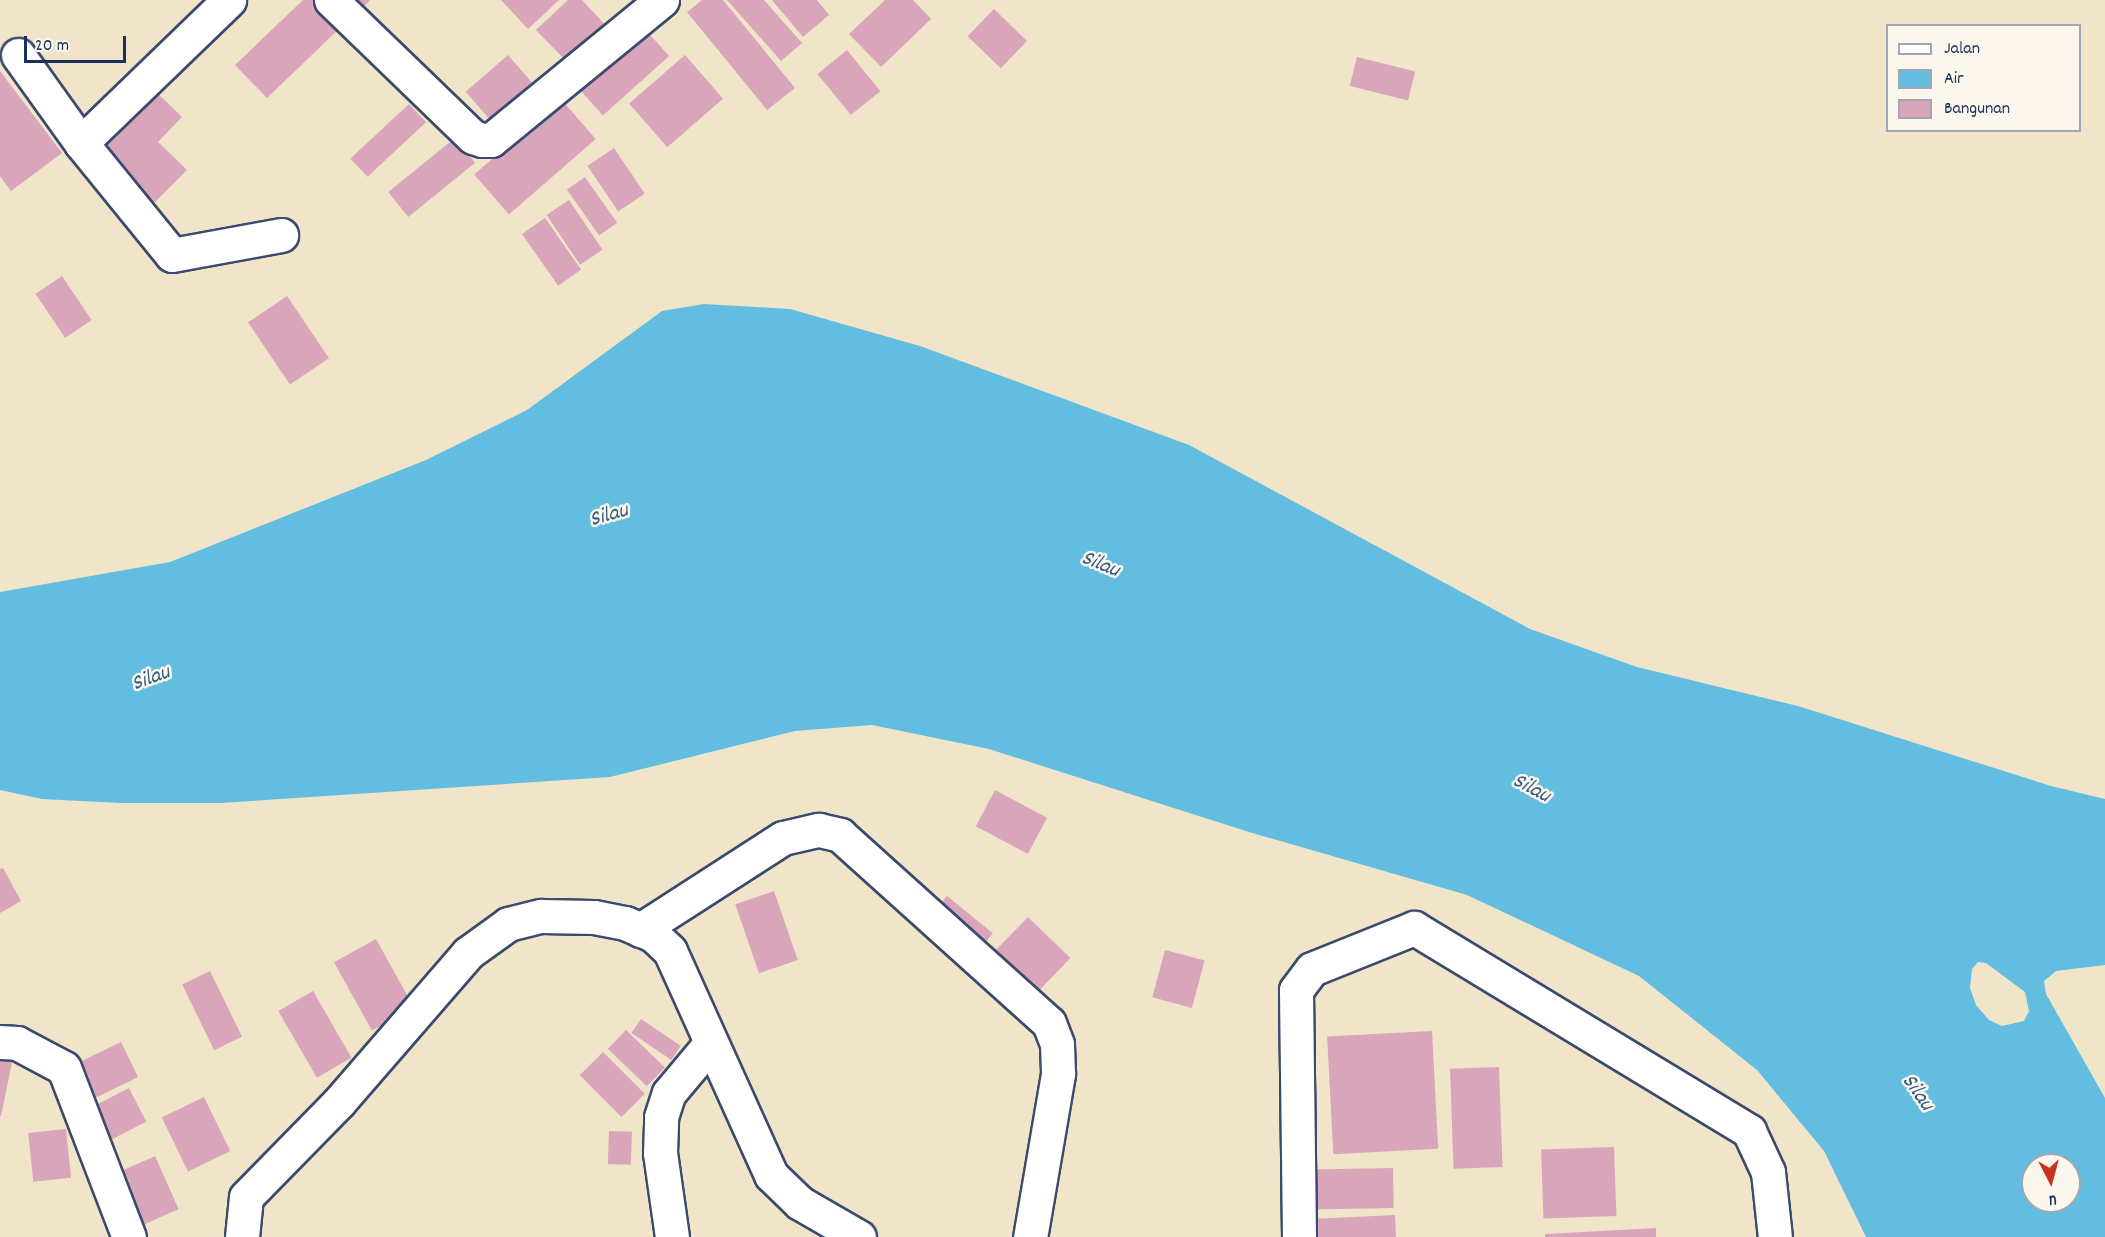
<!DOCTYPE html>
<style>
body{margin:0}
#map{position:relative;width:2105px;height:1237px;overflow:hidden;background:#f1e5c9;font-family:Dekko,sans-serif}
div>[style]{position:absolute}
.water>*{inset:0;background:#63bde1}
.building>*{inset:0;background:#d9a5bb;transform-origin:0 0}
.roads{filter:drop-shadow(2px 0 #3b4a6e) drop-shadow(-2px 0 #3b4a6e) drop-shadow(0 2px #3b4a6e) drop-shadow(0 -2px #3b4a6e)}
.street>*{height:33px;margin:-16.5px;padding:0 16.5px;transform-origin:16.5px;border-radius:16.5px;background:#fff}
span{translate:-50% -50%;white-space:nowrap;text-align:center;line-height:1.15;-webkit-text-stroke:5px #fbf7ec;paint-order:stroke}
.water-label{font-size:22px;color:#315a85;font-style:italic}
.legend{position:absolute;left:1886px;top:24px;width:195px;height:108px;box-sizing:border-box;background:#fbf7ec;border:2px solid #a1a7b3;margin:0;padding:8px 10px;list-style:none;font-size:18px;color:#1b2f5e}
.legend li{display:flex;align-items:center;gap:12px;height:30px}
.legend b{width:30px;border:2px solid #a1a7b3}
.north{position:absolute;left:2021px;top:1153px;width:60px;height:60px;box-sizing:border-box;background:#fbf7ec;border:2px solid #a1a7b3;border-radius:50%;rotate:174deg;font-size:16px;font-weight:700;line-height:24px;text-align:center;color:#1b2f5e}
.north::after{content:'';display:block;margin:auto;width:21px;height:27px;background:#c8321e;clip-path:polygon(50% 0,100% 100%,50% 72%,0 100%)}
.scale{position:absolute;left:24px;top:36px;width:102px;height:27px;box-sizing:border-box;border:3px solid #1b2f5e;border-top:0;padding-left:8px;font-size:18px;line-height:21px;white-space:nowrap;color:#1b2f5e;-webkit-text-stroke:4px #fbf7ec;paint-order:stroke}
</style>
<div id="map">
<div class="water">
<i style="clip-path:polygon(evenodd,704px 304px,790px 309px,920px 346px,1189px 445px,1530px 629px,1637px 667px,1798px 706px,2051px 786px,2105px 799px,2105px 965px,2056px 971px,2044px 981px,2046px 994px,2105px 1098px,2105px 1237px,1866px 1237px,1824px 1151px,1757px 1070px,1639px 976px,1467px 895px,1249px 832px,989px 749px,872px 725px,795px 731px,610px 777px,221px 803px,120px 803px,42px 799px,0 790px,0 592px,170px 562px,426px 460px,527px 410px,662px 311px,704px 304px,1978px 962px,1986px 963px,2025px 992px,2029px 1011px,2024px 1021px,2002px 1026px,1989px 1020px,1976px 1005px,1970px 988px,1972px 969px,1978px 962px,704px 304px,2033px 1165px,2069px 1165px,2069px 1201px,2033px 1201px,2033px 1165px)"></i>
</div>
<div class="building">
<i style="clip-path:polygon(303px 0,313px 0,340px 28px,267px 98px,235px 65px)"></i>
<i style="clip-path:polygon(348px 0,370px 0,360px 11px)"></i>
<i style="clip-path:polygon(501px 0,559px 0,528px 29px)"></i>
<i style="clip-path:polygon(568px 0,582px 0,609px 29px,570px 65px,536px 30px)"></i>
<i style="clip-path:polygon(702px 0,723px 0,795px 88px,767px 110px,687px 12px)"></i>
<i style="clip-path:polygon(727px 0,764px 0,802px 43px,781px 61px)"></i>
<i style="clip-path:polygon(772px 0,817px 0,829px 15px,803px 37px)"></i>
<i style="clip-path:polygon(885px 0,913px 0,931px 19px,881px 67px,849px 34px)"></i>
<i style="left:994px;top:9px;width:46px;height:38px;rotate:44deg"></i>
<i style="left:643px;top:27px;width:39px;height:89px;rotate:48deg"></i>
<i style="left:847px;top:50px;width:53px;height:38px;rotate:51deg"></i>
<i style="left:508px;top:55px;width:43px;height:56px;rotate:49deg"></i>
<i style="left:685px;top:55px;width:58px;height:74px;rotate:49deg"></i>
<i style="left:1357px;top:57px;width:60px;height:30px;rotate:14deg"></i>
<i style="clip-path:polygon(0 71px,62px 153px,11px 191px,0 176px)"></i>
<i style="clip-path:polygon(154px 90px,182px 117px,158px 142px,187px 170px,152px 205px,95px 150px)"></i>
<i style="left:561px;top:99px;width:53px;height:115px;rotate:49deg"></i>
<i style="left:409px;top:104px;width:25px;height:80px;rotate:47deg"></i>
<i style="left:455px;top:138px;width:32px;height:86px;rotate:51deg"></i>
<i style="left:614px;top:148px;width:55px;height:32px;rotate:56deg"></i>
<i style="left:585px;top:177px;width:56px;height:22px;rotate:55deg"></i>
<i style="left:569px;top:200px;width:60px;height:27px;rotate:56deg"></i>
<i style="left:545px;top:218px;width:63px;height:28px;rotate:55deg"></i>
<i style="left:62px;top:276px;width:53px;height:32px;rotate:56deg"></i>
<i style="left:287px;top:296px;width:75px;height:47px;rotate:56deg"></i>
<i style="left:995px;top:790px;width:59px;height:41px;rotate:28deg"></i>
<i style="clip-path:polygon(3px 868px,21px 901px,0 913px,0 869px)"></i>
<i style="left:774px;top:891px;width:73px;height:41px;rotate:71deg"></i>
<i style="left:947px;top:896px;width:59px;height:21px;rotate:39deg"></i>
<i style="left:1028px;top:917px;width:59px;height:47px;rotate:44deg"></i>
<i style="left:376px;top:939px;width:78px;height:48px;rotate:61deg"></i>
<i style="left:1165px;top:950px;width:41px;height:49px;rotate:15deg"></i>
<i style="left:210px;top:971px;width:73px;height:31px;rotate:64deg"></i>
<i style="left:313px;top:991px;width:77px;height:40px;rotate:60deg"></i>
<i style="left:641px;top:1019px;width:48px;height:17px;rotate:34deg"></i>
<i style="left:626px;top:1030px;width:54px;height:26px;rotate:44deg"></i>
<i style="left:1432px;top:1031px;width:118px;height:105px;rotate:87deg"></i>
<i style="left:121px;top:1042px;width:39px;height:47px;rotate:64deg"></i>
<i style="left:603px;top:1052px;width:59px;height:33px;rotate:45deg"></i>
<i style="clip-path:polygon(0 1055px,13px 1057px,1px 1116px,0 1116px)"></i>
<i style="left:1499px;top:1067px;width:100px;height:49px;rotate:88deg"></i>
<i style="left:129px;top:1088px;width:38px;height:51px;rotate:63deg"></i>
<i style="left:204px;top:1097px;width:60px;height:47px;rotate:64deg"></i>
<i style="left:66px;top:1129px;width:49px;height:38px;rotate:84deg"></i>
<i style="left:609px;top:1131px;width:23px;height:33px;rotate:2deg"></i>
<i style="left:1614px;top:1147px;width:69px;height:73px;rotate:88deg"></i>
<i style="left:155px;top:1156px;width:58px;height:44px;rotate:66deg"></i>
<i style="left:1393px;top:1168px;width:40px;height:82px;rotate:89deg"></i>
<i style="clip-path:polygon(1395px 1215px,1396px 1237px,1312px 1237px,1311px 1219px)"></i>
<i style="clip-path:polygon(1656px 1228px,1656px 1237px,1545px 1237px,1545px 1234px)"></i>
</div>
<div class="roads">
<div class="street">
<i style="left:331px;top:0;width:197px;rotate:44deg"></i>
<i style="left:473px;top:137px;width:9px;rotate:18deg"></i>
<i style="left:482px;top:140px;width:9px"></i>
<i style="left:491px;top:140px;width:221px;rotate:-39.3deg"></i>
<i style="left:18px;top:55px;width:108px;rotate:54.4deg"></i>
<i style="left:81px;top:143px;width:144px;rotate:50.9deg"></i>
<i style="left:172px;top:255px;width:111px;rotate:-10.4deg"></i>
<i style="left:81px;top:143px;width:206px;rotate:-44deg"></i>
<i style="left:640px;top:930px;width:170px;rotate:-32.8deg"></i>
<i style="left:783px;top:838px;width:37px;rotate:-13deg"></i>
<i style="left:819px;top:830px;width:22px;rotate:13deg"></i>
<i style="left:840px;top:835px;width:281px;rotate:42deg"></i>
<i style="left:1049px;top:1023px;width:22px;rotate:69deg"></i>
<i style="left:1057px;top:1044px;width:30px;rotate:88deg"></i>
<i style="left:1058px;top:1074px;width:165px;rotate:99.7deg"></i>
<i style="left:0;top:1042px;width:17px;rotate:3deg"></i>
<i style="left:17px;top:1043px;width:53px;rotate:28deg"></i>
<i style="left:64px;top:1068px;width:181px;rotate:69deg"></i>
<i style="left:242px;top:1237px;width:40px;rotate:-84.3deg"></i>
<i style="left:246px;top:1197px;width:133px;rotate:-45.6deg"></i>
<i style="left:339px;top:1102px;width:197px;rotate:-49.1deg"></i>
<i style="left:468px;top:953px;width:49px;rotate:-35.9deg"></i>
<i style="left:508px;top:924px;width:34px;rotate:-14deg"></i>
<i style="left:541px;top:916px;width:53px;rotate:1.1deg"></i>
<i style="left:594px;top:917px;width:32px;rotate:11deg"></i>
<i style="left:625px;top:923px;width:30px;rotate:23deg"></i>
<i style="left:653px;top:935px;width:23px;rotate:43deg"></i>
<i style="left:670px;top:951px;width:246px;rotate:65.7deg"></i>
<i style="left:771px;top:1175px;width:40px;rotate:44deg"></i>
<i style="left:800px;top:1203px;width:68px;rotate:30deg"></i>
<i style="left:672px;top:1237px;width:85px;rotate:-98.1deg"></i>
<i style="left:660px;top:1153px;width:36px;rotate:-88deg"></i>
<i style="left:661px;top:1117px;width:25px;rotate:-72deg"></i>
<i style="left:669px;top:1093px;width:65px;rotate:-50deg"></i>
<i style="left:1299px;top:1237px;width:247px;rotate:-90.7deg"></i>
<i style="left:1296px;top:990px;width:26px;rotate:-53deg"></i>
<i style="left:1312px;top:969px;width:110px;rotate:-21.9deg"></i>
<i style="left:1414px;top:928px;width:392px;rotate:31.2deg"></i>
<i style="left:1749px;top:1131px;width:45px;rotate:65.1deg"></i>
<i style="left:1768px;top:1172px;width:65px;rotate:83.9deg"></i>
</div>
</div>
<div class="water-label">
<span style="left:609px;top:516px;rotate:-16deg">Silau</span>
<span style="left:1100px;top:565px;rotate:22deg">Silau</span>
<span style="left:151px;top:679px;rotate:-20deg">Silau</span>
<span style="left:1531px;top:789px;rotate:28deg">Silau</span>
<span style="left:1917px;top:1093px;rotate:55deg">Silau</span>
</div>
<ul class="legend">
<li><b style="height:8px;background:#fff"></b>Jalan</li>
<li><b style="height:16px;background:#63bde1"></b>Air</li>
<li><b style="height:16px;background:#d9a5bb"></b>Bangunan</li>
</ul>
<div class="north">U</div>
<div class="scale">20 m</div>
</div>
